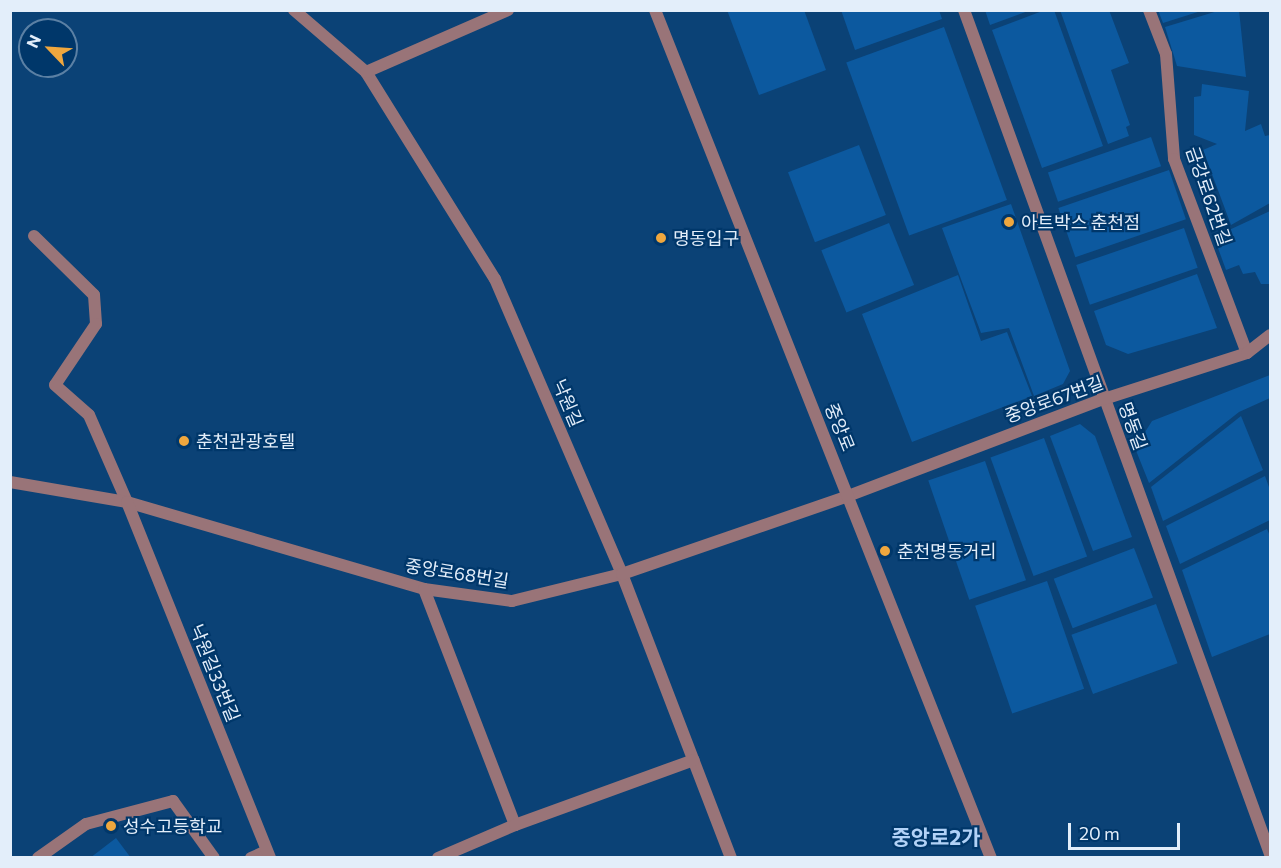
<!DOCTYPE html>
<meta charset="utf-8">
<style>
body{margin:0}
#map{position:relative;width:1281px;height:868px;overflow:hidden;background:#0b4276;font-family:Commissioner,"Noto Sans KR",sans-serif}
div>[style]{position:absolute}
.building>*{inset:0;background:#0c599f;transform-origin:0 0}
.service>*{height:12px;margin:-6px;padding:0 6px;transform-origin:6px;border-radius:6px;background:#997478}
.pedestrian>*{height:12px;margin:-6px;padding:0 6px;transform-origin:6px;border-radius:6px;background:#997478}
.minor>*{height:12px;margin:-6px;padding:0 6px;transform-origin:6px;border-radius:6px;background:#997478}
.tertiary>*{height:12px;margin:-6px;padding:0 6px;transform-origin:6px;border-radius:6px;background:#997478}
.dots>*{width:16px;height:16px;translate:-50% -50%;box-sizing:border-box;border:3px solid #00376a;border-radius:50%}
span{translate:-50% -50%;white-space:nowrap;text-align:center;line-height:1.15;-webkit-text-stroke:4.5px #00376a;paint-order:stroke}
.street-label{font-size:18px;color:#e3eefa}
.poi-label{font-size:18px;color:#e3eefa}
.left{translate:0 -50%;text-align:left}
.quarter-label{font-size:21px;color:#b2d2f7;font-weight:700}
.frame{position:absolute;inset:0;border:12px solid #e3eefa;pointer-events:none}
.north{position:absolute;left:18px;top:18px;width:60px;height:60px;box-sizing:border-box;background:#00376a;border:2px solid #5b80a4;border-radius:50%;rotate:295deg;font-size:16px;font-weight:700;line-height:24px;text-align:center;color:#e3eefa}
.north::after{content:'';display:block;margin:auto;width:21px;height:27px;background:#efa73e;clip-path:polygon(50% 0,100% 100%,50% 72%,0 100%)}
.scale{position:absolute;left:1068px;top:823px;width:112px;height:27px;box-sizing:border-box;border:3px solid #e3eefa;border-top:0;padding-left:8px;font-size:18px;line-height:21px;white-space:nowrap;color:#e3eefa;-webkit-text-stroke:4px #00376a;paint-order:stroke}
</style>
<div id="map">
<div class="building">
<i style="clip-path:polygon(727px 10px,804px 10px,826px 70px,759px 95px)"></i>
<i style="clip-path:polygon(841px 10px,939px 10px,942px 19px,855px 50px)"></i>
<i style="clip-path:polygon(985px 10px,1028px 10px,1028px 11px,990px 25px)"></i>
<i style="clip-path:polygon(1045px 10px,1054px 10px,1103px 146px,1042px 168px,992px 30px)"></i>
<i style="clip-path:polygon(1060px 10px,1109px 10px,1129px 63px,1111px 70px,1130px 125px,1126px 127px,1129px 136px,1108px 144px)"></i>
<i style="clip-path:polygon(1158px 10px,1201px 10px,1201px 11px,1163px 23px)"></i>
<i style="clip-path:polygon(1221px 10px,1239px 10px,1246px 77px,1177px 66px,1165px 27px)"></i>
<i style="left:944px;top:27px;width:184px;height:104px;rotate:70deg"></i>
<i style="clip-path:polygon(1202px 84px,1249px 91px,1245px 131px,1261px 124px,1265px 136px,1270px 135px,1270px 203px,1231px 225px,1203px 150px,1217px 144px,1194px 135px,1194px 97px,1201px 96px)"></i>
<i style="left:1151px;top:137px;width:31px;height:109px;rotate:71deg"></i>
<i style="left:859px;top:145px;width:75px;height:76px;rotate:69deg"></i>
<i style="left:1169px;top:170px;width:52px;height:117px;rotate:71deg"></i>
<i style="clip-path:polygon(1011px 204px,1070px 371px,1063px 384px,1034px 396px,1009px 328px,981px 333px,942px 228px)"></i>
<i style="clip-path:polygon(1270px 211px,1270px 284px,1261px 284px,1255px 272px,1243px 274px,1239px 265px,1226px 270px,1214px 237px)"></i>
<i style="left:889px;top:223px;width:67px;height:73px;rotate:68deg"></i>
<i style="left:1184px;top:228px;width:42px;height:114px;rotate:71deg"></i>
<i style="clip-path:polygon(1197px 274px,1217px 328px,1128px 354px,1106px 345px,1094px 311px)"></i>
<i style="clip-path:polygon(958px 275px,981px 341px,1007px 332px,1032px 396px,912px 442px,862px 314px)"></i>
<i style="clip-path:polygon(1270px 375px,1270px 398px,1239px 412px,1149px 483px,1135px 448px,1152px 421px)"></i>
<i style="clip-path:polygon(1241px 416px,1263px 470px,1163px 521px,1151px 487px)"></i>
<i style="clip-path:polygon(1080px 424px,1095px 436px,1132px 537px,1093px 551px,1050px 436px)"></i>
<i style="left:1044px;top:438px;width:126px;height:57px;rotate:70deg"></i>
<i style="left:985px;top:461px;width:126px;height:60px;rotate:71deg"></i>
<i style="clip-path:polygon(1265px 476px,1270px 490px,1270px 520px,1180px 564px,1166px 526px)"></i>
<i style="clip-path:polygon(1267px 529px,1270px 536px,1270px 634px,1212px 657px,1182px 570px)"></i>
<i style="left:1134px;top:548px;width:53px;height:86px;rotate:69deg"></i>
<i style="left:1047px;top:581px;width:114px;height:76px;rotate:71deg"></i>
<i style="left:1156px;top:604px;width:63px;height:90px;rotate:70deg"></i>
<i style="clip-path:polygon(116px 838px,131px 858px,90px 858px)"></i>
</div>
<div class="service">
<i style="left:34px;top:236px;width:84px;rotate:44.5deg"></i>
<i style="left:94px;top:295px;width:29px;rotate:86deg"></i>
<i style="left:96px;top:324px;width:73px;rotate:123.9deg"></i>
<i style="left:55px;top:385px;width:45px;rotate:41.4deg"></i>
<i style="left:89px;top:415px;width:95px;rotate:66.4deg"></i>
<i style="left:38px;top:858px;width:59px;rotate:-35.3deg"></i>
<i style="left:86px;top:824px;width:90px;rotate:-14.8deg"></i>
<i style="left:173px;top:801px;width:70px;rotate:54.3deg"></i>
<i style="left:251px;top:858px;width:17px;rotate:-24deg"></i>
</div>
<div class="pedestrian">
<i style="left:964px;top:10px;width:898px;rotate:70.07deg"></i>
<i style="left:1149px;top:10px;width:47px;rotate:68.9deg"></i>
<i style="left:1166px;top:54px;width:105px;rotate:85.6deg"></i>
<i style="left:1174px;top:159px;width:207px;rotate:69.4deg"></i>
</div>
<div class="minor">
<i style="left:294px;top:10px;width:95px;rotate:40.7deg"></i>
<i style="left:366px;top:72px;width:244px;rotate:58.1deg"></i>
<i style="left:495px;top:279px;width:321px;rotate:66.7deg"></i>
<i style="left:622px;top:574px;width:304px;rotate:69deg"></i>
<i style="left:366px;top:72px;width:155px;rotate:-23.6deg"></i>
<i style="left:10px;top:482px;width:119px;rotate:9.7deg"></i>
<i style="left:127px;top:502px;width:309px;rotate:16.3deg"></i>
<i style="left:424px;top:589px;width:89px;rotate:7.8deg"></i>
<i style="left:512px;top:601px;width:113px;rotate:-13.8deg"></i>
<i style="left:622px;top:574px;width:239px;rotate:-19deg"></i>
<i style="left:848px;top:496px;width:274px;rotate:-20.8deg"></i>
<i style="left:1104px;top:399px;width:150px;rotate:-17.8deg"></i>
<i style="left:1247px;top:353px;width:29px;rotate:-38deg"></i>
<i style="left:127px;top:502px;width:384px;rotate:68.1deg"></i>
<i style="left:424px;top:589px;width:253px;rotate:68.9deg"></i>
<i style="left:438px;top:858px;width:84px;rotate:-23.2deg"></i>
<i style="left:515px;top:825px;width:190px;rotate:-20deg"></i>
</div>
<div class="tertiary">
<i style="left:655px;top:10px;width:912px;rotate:68.39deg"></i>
</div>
<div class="dots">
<i style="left:1009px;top:222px;background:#efa73e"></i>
<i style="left:661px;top:238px;background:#efa73e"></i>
<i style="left:184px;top:441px;background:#efa73e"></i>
<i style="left:885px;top:551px;background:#efa73e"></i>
<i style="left:111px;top:826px;background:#efa73e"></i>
</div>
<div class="street-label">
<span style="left:1209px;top:196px;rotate:71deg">금강로62번길</span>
<span style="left:1054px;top:399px;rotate:-20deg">중앙로67번길</span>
<span style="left:568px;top:403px;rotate:67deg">낙원길</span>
<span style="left:1133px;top:426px;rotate:70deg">명동길</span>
<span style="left:840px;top:427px;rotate:68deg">중앙로</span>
<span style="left:457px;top:573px;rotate:9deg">중앙로68번길</span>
<span style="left:215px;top:673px;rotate:68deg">낙원길33번길</span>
</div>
<div class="poi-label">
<span class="left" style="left:1021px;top:222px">아트박스 춘천점</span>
<span class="left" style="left:673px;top:238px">명동입구</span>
<span class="left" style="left:196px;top:441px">춘천관광호텔</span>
<span class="left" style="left:897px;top:551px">춘천명동거리</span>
<span class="left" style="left:123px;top:826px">성수고등학교</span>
</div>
<div class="quarter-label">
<span style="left:936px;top:837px">중앙로2가</span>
</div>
<div class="frame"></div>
<div class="north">N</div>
<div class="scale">20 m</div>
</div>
